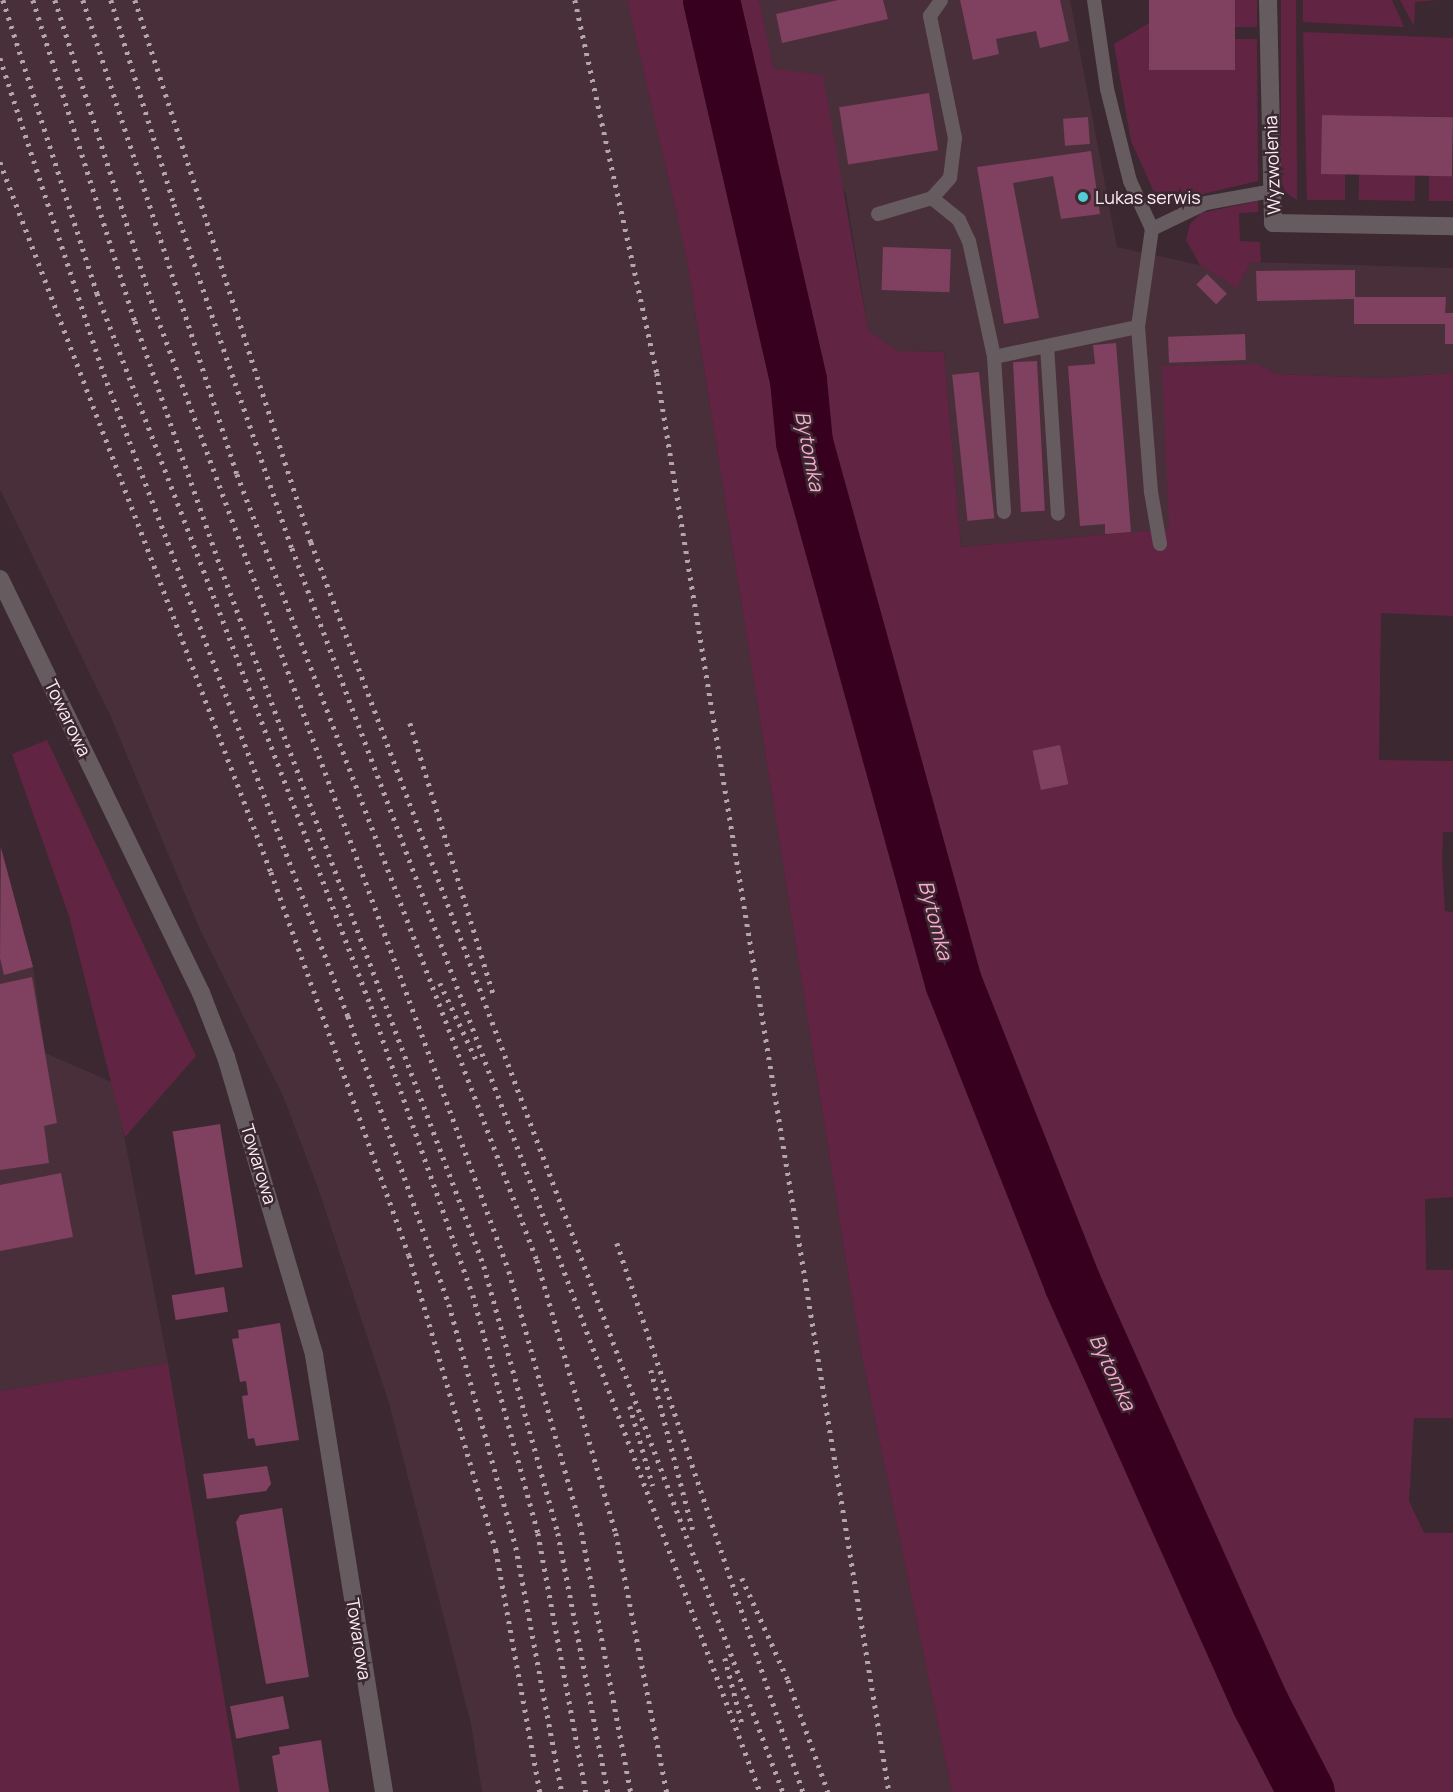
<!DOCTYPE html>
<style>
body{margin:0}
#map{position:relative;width:1453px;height:1792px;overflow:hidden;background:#3b2830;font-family:Manrope,sans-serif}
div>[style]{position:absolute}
.built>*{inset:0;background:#482f3a}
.green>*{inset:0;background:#612543;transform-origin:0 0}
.river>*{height:57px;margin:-28.5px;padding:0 28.5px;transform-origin:28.5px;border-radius:28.5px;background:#37001f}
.building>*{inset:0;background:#80405f;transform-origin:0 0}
.service>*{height:14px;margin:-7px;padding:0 7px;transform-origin:7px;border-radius:7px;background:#665c60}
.minor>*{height:18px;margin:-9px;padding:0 9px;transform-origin:9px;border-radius:9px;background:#665c60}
.rail>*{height:4.5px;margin-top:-2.25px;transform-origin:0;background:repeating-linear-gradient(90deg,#b4a5ab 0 3px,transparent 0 9px)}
.dots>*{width:16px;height:16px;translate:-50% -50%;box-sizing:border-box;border:3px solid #3b2830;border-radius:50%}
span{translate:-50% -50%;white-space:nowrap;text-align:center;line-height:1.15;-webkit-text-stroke:5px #3b2830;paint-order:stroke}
.street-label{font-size:18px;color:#faedf2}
.poi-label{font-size:18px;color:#faedf2}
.left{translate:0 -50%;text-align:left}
.water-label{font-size:20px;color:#f9abce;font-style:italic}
</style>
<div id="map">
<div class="built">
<i style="clip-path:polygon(0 0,627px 0,686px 255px,859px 1342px,952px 1792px,482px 1792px,471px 1724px,389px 1403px,317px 1185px,283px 1096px,198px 925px,110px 715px,0 489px)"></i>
<i style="clip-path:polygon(759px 0,1070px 0,1117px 247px,1200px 265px,1237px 287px,1251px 262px,1453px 268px,1453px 373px,1379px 378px,1276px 374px,1258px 364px,1169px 529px,961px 547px,944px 352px,897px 351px,868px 330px,846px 194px,774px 69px)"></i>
<i style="clip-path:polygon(0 845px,33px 967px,45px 1053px,114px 1083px,168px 1363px,0 1391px)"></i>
</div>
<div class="green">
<i style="clip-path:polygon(627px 0,759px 0,774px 69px,823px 75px,868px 330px,897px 351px,944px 352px,961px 547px,1169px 529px,1162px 366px,1258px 364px,1276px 374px,1379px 378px,1453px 373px,1453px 616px,1381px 613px,1379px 760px,1453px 761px,1453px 832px,1443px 832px,1442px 861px,1445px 911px,1453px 912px,1453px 1197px,1425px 1199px,1426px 1270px,1453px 1270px,1453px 1418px,1414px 1418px,1409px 1501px,1424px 1533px,1453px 1533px,1453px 1792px,952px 1792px,859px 1342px,686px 255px)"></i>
<i style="left:1235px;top:0;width:22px;height:27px"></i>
<i style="clip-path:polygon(1281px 0,1296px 0,1297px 200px,1285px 192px,1281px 179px)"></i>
<i style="clip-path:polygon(1303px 0,1392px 0,1404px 27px,1303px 22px)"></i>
<i style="clip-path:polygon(1400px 0,1438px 0,1415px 2px,1414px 26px)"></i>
<i style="clip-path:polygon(1149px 23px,1149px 70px,1234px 69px,1234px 39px,1257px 39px,1258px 181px,1173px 201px,1153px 190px,1131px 141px,1114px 44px)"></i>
<i style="clip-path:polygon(1303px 32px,1453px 38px,1453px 117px,1322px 115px,1322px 174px,1345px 174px,1345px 200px,1307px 200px)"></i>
<i style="left:1359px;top:174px;width:56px;height:26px;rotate:1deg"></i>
<i style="left:1429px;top:175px;width:24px;height:26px"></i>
<i style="clip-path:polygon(1258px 201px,1258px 212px,1239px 213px,1240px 241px,1260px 242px,1261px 262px,1251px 262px,1237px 288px,1200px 265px,1186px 240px,1190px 224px,1201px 213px)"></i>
<i style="clip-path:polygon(47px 740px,196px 1056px,125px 1137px,69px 916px,12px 754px)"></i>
<i style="clip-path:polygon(168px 1363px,240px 1792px,0 1792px,0 1391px)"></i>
</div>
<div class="river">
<i style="left:711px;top:0;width:390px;rotate:77.1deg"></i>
<i style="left:798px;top:380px;width:62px;rotate:84.5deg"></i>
<i style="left:804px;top:442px;width:560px;rotate:74.57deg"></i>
<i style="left:953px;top:982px;width:324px;rotate:68.4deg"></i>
<i style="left:1072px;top:1283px;width:460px;rotate:65.9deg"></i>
<i style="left:1260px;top:1703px;width:100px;rotate:62.7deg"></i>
</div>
<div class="building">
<i style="clip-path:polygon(838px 0,883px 0,888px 19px,782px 43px,776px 14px)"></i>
<i style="clip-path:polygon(960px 0,1060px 0,1069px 41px,1040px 48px,1036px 31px,996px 39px,999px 54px,973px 60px)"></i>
<i style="left:1149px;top:0;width:86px;height:70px"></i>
<i style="left:929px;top:93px;width:58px;height:91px;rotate:81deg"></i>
<i style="left:1322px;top:115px;width:131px;height:59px;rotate:1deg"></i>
<i style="left:1088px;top:117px;width:27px;height:25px;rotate:86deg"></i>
<i style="clip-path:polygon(1091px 151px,1100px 214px,1061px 219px,1053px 176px,1013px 183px,1039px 318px,1004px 324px,977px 167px)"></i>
<i style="left:883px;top:247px;width:68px;height:43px;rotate:2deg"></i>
<i style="clip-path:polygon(1355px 270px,1355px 297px,1446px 297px,1445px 313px,1453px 313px,1453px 344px,1445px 344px,1445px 324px,1354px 324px,1354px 299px,1257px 301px,1256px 271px)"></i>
<i style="left:1207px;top:274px;width:28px;height:15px;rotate:45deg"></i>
<i style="left:1245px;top:334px;width:26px;height:77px;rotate:88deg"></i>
<i style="clip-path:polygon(1116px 343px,1131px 532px,1105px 534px,1105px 524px,1080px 526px,1068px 366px,1095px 364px,1093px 345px)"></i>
<i style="left:1037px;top:361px;width:150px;height:24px;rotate:87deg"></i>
<i style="left:979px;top:372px;width:147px;height:27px;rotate:84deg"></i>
<i style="left:1060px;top:745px;width:40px;height:28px;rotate:78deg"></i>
<i style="clip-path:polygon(1px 848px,33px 967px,4px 975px,0 958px)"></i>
<i style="clip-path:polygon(32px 977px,57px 1123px,44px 1126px,49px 1163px,0 1170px,0 984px)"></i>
<i style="left:220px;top:1124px;width:145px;height:48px;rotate:81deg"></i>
<i style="clip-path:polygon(61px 1173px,73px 1237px,0 1251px,0 1185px)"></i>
<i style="left:224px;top:1287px;width:25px;height:53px;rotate:81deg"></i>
<i style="clip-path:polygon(280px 1323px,299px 1440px,256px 1446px,254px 1438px,248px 1439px,242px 1396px,248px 1395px,246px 1381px,240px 1382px,232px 1339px,239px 1338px,238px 1330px)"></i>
<i style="clip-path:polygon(267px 1466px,271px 1484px,266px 1491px,207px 1499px,203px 1474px)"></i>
<i style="clip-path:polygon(282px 1508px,309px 1677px,266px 1684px,236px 1522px,240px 1515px)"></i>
<i style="left:283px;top:1696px;width:33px;height:54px;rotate:79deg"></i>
<i style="clip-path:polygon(321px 1740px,329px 1792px,278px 1792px,272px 1756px,280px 1754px,279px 1747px)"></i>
</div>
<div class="service">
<i style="left:1094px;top:0;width:90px;rotate:81.7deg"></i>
<i style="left:1107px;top:89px;width:95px;rotate:76deg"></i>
<i style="left:1130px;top:181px;width:53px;rotate:65.4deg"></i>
<i style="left:932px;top:198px;width:35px;rotate:39deg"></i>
<i style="left:959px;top:220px;width:23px;rotate:65deg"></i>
<i style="left:969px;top:241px;width:119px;rotate:77.8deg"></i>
<i style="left:878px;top:214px;width:56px;rotate:-16.5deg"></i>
<i style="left:932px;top:198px;width:27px;rotate:-48deg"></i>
<i style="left:950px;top:178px;width:40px;rotate:-82.9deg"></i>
<i style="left:955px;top:138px;width:125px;rotate:-101.6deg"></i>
<i style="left:930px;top:16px;width:19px;rotate:-55deg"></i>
<i style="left:1047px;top:346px;width:168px;rotate:86.3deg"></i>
<i style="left:1004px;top:512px;width:155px;rotate:-93.7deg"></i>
<i style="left:994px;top:357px;width:147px;rotate:-11.8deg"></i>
<i style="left:1160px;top:544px;width:53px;rotate:-99.8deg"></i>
<i style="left:1151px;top:492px;width:166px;rotate:-94.5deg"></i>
<i style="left:1138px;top:327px;width:99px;rotate:-81.9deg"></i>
<i style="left:1152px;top:229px;width:60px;rotate:-25.7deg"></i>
<i style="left:1206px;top:203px;width:67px;rotate:-10.3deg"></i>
</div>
<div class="minor">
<i style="left:1268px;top:0;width:223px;rotate:88.7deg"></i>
<i style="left:1273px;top:223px;width:180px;rotate:1deg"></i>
<i style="left:0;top:579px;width:460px;rotate:64.1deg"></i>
<i style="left:201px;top:993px;width:69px;rotate:68.7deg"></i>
<i style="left:226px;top:1057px;width:311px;rotate:73.5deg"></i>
<i style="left:314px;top:1355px;width:443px;rotate:80.9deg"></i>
</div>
<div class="rail">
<i style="left:3px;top:0;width:308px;rotate:72.2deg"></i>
<i style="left:97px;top:293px;width:764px;rotate:68.98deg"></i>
<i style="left:371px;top:1006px;width:306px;rotate:70.6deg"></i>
<i style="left:473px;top:1295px;width:247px;rotate:74.7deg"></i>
<i style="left:538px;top:1533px;width:263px;rotate:79.5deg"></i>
<i style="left:33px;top:0;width:337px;rotate:72.4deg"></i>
<i style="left:135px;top:321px;width:270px;rotate:70.8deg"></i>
<i style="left:224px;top:576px;width:737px;rotate:69.35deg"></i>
<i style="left:484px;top:1266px;width:277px;rotate:74.5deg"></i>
<i style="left:558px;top:1533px;width:264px;rotate:79.1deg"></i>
<i style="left:55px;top:0;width:324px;rotate:72.2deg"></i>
<i style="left:154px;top:308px;width:1026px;rotate:69.76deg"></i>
<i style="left:509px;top:1271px;width:262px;rotate:74.3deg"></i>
<i style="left:580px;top:1523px;width:274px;rotate:79.3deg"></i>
<i style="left:83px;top:0;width:498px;rotate:72deg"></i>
<i style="left:237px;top:474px;width:841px;rotate:69.11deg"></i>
<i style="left:537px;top:1260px;width:284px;rotate:73.9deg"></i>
<i style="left:616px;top:1533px;width:264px;rotate:78.9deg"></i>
<i style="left:111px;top:0;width:214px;rotate:72.8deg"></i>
<i style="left:174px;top:204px;width:364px;rotate:71.1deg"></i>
<i style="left:292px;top:548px;width:1329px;rotate:69.38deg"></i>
<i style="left:135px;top:0;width:570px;rotate:72.01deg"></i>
<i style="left:311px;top:542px;width:1336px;rotate:69.31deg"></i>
<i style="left:575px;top:0;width:382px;rotate:77.6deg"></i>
<i style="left:657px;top:373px;width:1438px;rotate:80.71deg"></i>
<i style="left:0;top:58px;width:333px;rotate:71.8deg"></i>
<i style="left:104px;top:374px;width:687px;rotate:69.19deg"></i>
<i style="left:348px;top:1016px;width:305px;rotate:70.7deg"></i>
<i style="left:449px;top:1304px;width:252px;rotate:74.6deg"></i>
<i style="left:516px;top:1547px;width:249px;rotate:79.4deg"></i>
<i style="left:0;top:162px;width:760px;rotate:69.11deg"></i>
<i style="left:271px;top:872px;width:407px;rotate:70.2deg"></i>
<i style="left:409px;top:1255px;width:308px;rotate:73.6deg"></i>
<i style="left:496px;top:1550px;width:246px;rotate:79.7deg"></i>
<i style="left:410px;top:723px;width:286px;rotate:72.9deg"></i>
<i style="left:440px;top:983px;width:84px;rotate:64.7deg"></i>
<i style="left:617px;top:1243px;width:580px;rotate:71.28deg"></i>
<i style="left:651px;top:1370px;width:165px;rotate:75.3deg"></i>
<i style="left:630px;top:1406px;width:83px;rotate:74deg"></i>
<i style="left:742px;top:1578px;width:112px;rotate:65.7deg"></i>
<i style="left:788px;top:1680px;width:119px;rotate:70.3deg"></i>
<i style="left:725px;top:1658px;width:71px;rotate:75.4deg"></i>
</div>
<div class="dots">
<i style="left:1083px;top:197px;background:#51ccd4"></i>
</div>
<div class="street-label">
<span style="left:1272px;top:165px;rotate:-92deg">Wyzwolenia</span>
<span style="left:68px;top:718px;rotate:64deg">Towarowa</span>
<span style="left:259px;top:1164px;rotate:73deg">Towarowa</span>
<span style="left:359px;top:1639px;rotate:81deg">Towarowa</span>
</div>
<div class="poi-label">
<span class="left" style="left:1095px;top:197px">Lukas serwis</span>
</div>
<div class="water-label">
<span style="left:810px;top:451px;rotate:79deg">Bytomka</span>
<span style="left:936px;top:920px;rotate:75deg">Bytomka</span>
<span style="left:1113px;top:1372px;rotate:65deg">Bytomka</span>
</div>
</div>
